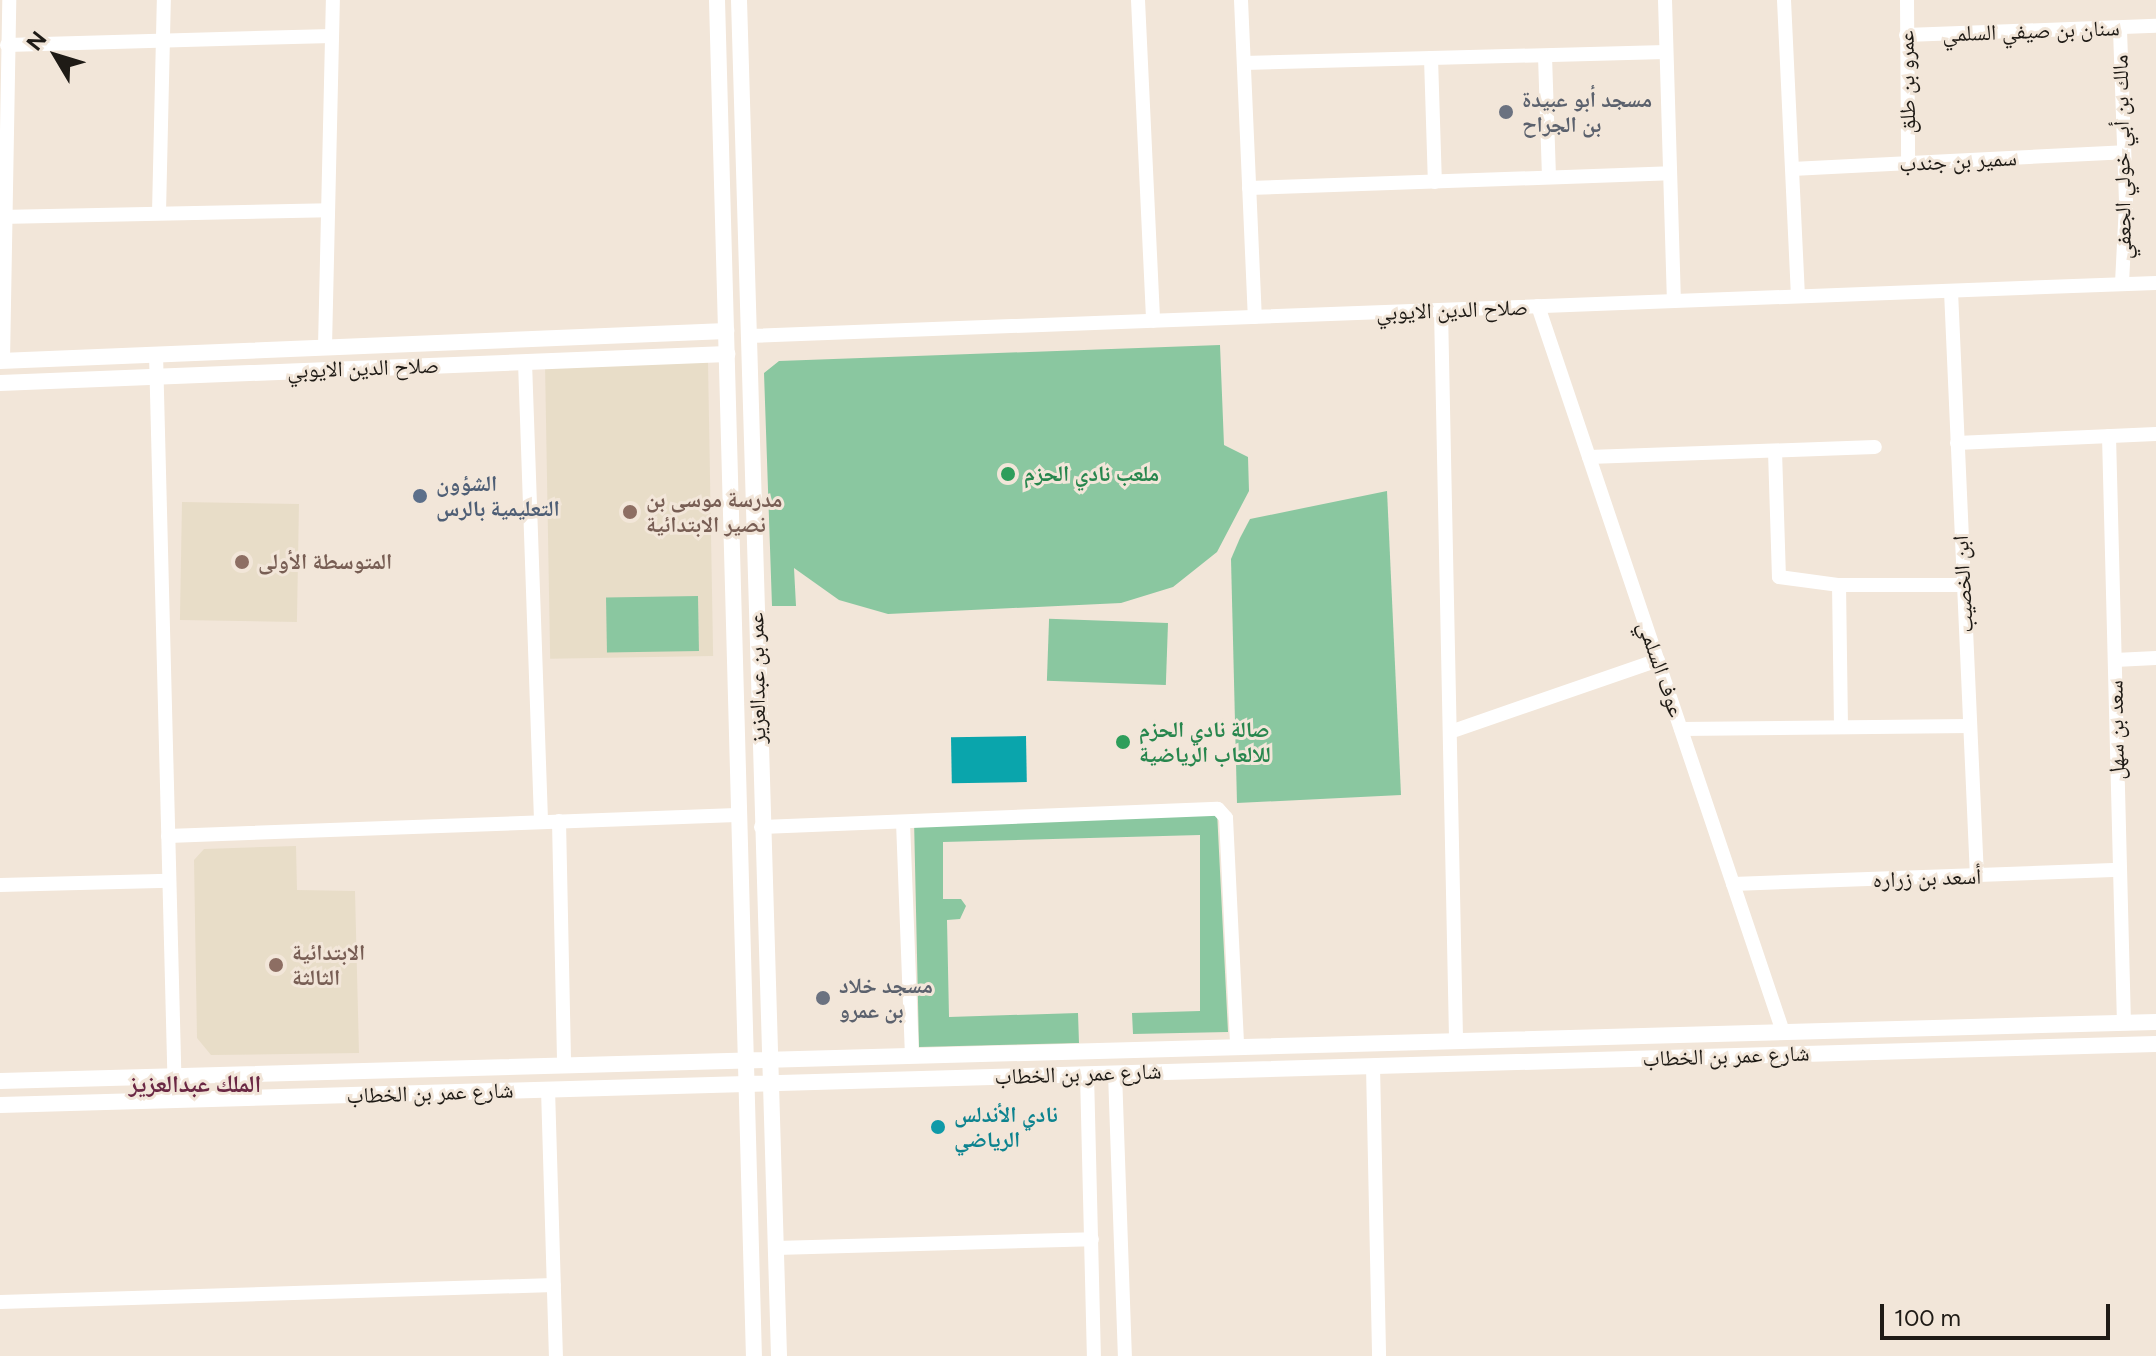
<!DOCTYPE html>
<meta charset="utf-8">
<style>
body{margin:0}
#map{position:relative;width:2156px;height:1356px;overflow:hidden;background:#f2e6d9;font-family:Figtree,"Noto Naskh Arabic",sans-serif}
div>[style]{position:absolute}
.education>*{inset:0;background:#e8ddc8;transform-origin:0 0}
.green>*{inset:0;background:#8ac7a0;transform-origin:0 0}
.water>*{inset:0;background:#0aa5ac;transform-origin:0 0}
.minor>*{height:14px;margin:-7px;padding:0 7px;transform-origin:7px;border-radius:7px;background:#fff}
.tertiary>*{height:16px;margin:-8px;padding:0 8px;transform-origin:8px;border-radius:8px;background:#fff}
.dots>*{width:22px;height:22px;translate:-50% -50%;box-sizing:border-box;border:4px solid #f2e6d9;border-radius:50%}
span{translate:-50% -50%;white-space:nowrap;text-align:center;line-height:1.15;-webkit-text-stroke:6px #f2e6d9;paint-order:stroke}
.street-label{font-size:22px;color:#1f1b16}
.worship-label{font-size:22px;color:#5b616d;font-weight:700}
.left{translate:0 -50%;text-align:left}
.leisure-label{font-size:22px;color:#27864d;font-weight:700}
.service-label{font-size:22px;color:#4e5e75;font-weight:700}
.education-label{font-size:22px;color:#785e54;font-weight:700}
.culture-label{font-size:22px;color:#0d838f;font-weight:700}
.neighbourhood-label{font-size:24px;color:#6b2844;font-weight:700}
.north{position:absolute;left:16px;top:16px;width:80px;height:80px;-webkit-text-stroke:6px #f2e6d9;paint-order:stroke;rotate:308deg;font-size:22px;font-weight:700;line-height:32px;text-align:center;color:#1f1b16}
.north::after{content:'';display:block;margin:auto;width:28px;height:36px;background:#1f1b16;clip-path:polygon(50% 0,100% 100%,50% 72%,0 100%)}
.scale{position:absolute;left:1880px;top:1304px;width:230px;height:36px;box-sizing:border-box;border:4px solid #1f1b16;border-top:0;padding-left:10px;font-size:24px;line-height:28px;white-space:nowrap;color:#1f1b16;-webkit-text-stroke:6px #f2e6d9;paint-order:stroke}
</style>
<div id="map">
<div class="education">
<i style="left:708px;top:362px;width:294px;height:163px;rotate:89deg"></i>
<i style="left:182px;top:502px;width:117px;height:118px;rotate:1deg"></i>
<i style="clip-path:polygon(296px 846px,297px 890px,355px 891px,359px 1053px,211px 1055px,197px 1038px,194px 860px,204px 849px)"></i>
</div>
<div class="green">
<i style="clip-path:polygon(1220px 345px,1224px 445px,1248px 457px,1249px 491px,1217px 552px,1173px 587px,1121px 603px,888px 614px,839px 600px,794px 568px,796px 606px,772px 606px,764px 373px,779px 361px)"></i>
<i style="clip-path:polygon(1387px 491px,1401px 795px,1237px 803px,1231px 559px,1240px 538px,1250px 519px)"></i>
<i style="left:698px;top:596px;width:55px;height:92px;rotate:89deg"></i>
<i style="left:1168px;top:623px;width:62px;height:119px;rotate:92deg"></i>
<i style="clip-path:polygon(1217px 811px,1228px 1032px,1133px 1034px,1132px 1013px,1200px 1011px,1200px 835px,943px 842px,943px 899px,961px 899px,966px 906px,960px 919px,947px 920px,949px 1017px,1078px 1013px,1079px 1043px,919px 1047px,914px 819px)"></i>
</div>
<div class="water">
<i style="left:1026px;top:736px;width:46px;height:75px;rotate:89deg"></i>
</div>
<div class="minor">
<i style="left:1138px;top:0;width:321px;rotate:87.3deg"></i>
<i style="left:1241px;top:0;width:317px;rotate:87.5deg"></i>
<i style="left:1665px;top:0;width:301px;rotate:88.3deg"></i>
<i style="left:1784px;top:0;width:296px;rotate:87.3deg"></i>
<i style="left:1907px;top:0;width:163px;rotate:89.6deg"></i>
<i style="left:2120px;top:30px;width:174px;rotate:88deg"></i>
<i style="left:2126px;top:204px;width:80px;rotate:92.9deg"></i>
<i style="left:1906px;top:35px;width:250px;rotate:-2.1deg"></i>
<i style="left:7px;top:45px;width:325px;rotate:-1.6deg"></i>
<i style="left:1545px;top:56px;width:121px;rotate:88.1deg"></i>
<i style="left:1431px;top:58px;width:124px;rotate:88.2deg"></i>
<i style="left:1244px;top:63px;width:422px;rotate:-1.5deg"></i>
<i style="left:1792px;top:169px;width:332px;rotate:-2.9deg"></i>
<i style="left:1249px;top:188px;width:421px;rotate:-2deg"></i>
<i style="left:159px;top:213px;width:213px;rotate:-88.7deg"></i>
<i style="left:0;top:217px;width:328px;rotate:-1.2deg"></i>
<i style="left:1951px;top:291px;width:587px;rotate:87.46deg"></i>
<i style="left:1538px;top:306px;width:766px;rotate:71.35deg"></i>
<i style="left:1441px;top:310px;width:731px;rotate:88.82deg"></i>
<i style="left:748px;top:336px;width:1409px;rotate:-2.16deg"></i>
<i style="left:325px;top:347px;width:347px;rotate:-88.7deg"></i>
<i style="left:156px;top:354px;width:746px;rotate:88.54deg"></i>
<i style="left:3px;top:361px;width:361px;rotate:-89deg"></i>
<i style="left:525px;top:362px;width:460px;rotate:88deg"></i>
<i style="left:2109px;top:436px;width:587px;rotate:88.54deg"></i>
<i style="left:1957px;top:443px;width:199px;rotate:-2.6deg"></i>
<i style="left:1775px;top:451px;width:126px;rotate:88.2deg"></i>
<i style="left:1779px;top:577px;width:61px;rotate:7.6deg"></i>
<i style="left:1589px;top:457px;width:286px;rotate:-2deg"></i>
<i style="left:2115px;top:660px;width:41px;rotate:-2.8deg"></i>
<i style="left:1841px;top:727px;width:142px;rotate:-90.8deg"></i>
<i style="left:1839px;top:585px;width:124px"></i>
<i style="left:1681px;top:729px;width:289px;rotate:-0.6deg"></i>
<i style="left:1450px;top:732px;width:220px;rotate:-19.1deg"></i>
<i style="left:559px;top:821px;width:244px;rotate:88.8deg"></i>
<i style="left:903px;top:822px;width:234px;rotate:87.8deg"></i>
<i style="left:761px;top:827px;width:457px;rotate:-2.3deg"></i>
<i style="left:1218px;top:809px;width:12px;rotate:48deg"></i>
<i style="left:1226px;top:818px;width:229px;rotate:87.2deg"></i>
<i style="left:168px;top:836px;width:569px;rotate:-2.11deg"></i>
<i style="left:1733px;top:884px;width:387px;rotate:-2.1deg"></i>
<i style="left:0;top:885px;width:169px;rotate:-1.4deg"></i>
<i style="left:1373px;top:1066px;width:290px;rotate:88.8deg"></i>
<i style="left:1115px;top:1073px;width:283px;rotate:88deg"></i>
<i style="left:1087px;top:1074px;width:282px;rotate:88.6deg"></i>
<i style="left:548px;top:1089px;width:267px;rotate:88.3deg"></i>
<i style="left:776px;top:1248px;width:316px;rotate:-1.6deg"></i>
<i style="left:0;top:1302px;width:554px;rotate:-1.76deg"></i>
</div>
<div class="tertiary">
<i style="left:717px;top:0;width:1357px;rotate:88.44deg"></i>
<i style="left:739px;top:0;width:1357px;rotate:88.31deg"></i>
<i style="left:0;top:361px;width:727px;rotate:-2.37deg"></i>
<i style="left:0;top:383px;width:728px;rotate:-2.28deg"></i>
<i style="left:0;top:1081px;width:2157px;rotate:-1.57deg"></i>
<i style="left:0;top:1105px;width:2157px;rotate:-1.62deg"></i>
</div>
<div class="dots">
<i style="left:1506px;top:112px;background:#6b7280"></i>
<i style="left:1008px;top:474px;background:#2e9e5b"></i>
<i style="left:420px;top:496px;background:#5c6f8a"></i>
<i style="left:630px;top:512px;background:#8d6e63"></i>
<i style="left:242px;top:562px;background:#8d6e63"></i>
<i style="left:1123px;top:742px;background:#2e9e5b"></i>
<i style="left:276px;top:965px;background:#8d6e63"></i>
<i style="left:823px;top:998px;background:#6b7280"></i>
<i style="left:938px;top:1127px;background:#0f9aa8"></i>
</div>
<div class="street-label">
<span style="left:2031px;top:31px;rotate:-2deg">سنان بن صيفي السلمي</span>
<span style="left:1907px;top:82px;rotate:-91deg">عمرو بن طلق</span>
<span style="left:2122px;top:157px;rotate:-91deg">مالك بن أبي خولي الجعفي</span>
<span style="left:1958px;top:161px;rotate:-3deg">سمير بن جندب</span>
<span style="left:1452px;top:310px;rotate:-2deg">صلاح الدين الايوبي</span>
<span style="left:363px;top:368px;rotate:-2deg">صلاح الدين الايوبي</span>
<span style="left:1963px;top:584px;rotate:-93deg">ابن الخصيب</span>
<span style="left:1661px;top:669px;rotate:71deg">عوف السلمي</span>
<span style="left:757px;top:678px;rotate:-91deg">عمر بن عبدالعزيز</span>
<span style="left:2116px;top:730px;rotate:-91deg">سعد بن سهل</span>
<span style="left:1927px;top:878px;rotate:-2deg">أسعد بن زراره</span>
<span style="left:1726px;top:1056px;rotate:-2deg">شارع عمر بن الخطاب</span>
<span style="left:1078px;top:1074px;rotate:-2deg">شارع عمر بن الخطاب</span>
<span style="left:430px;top:1093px;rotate:-2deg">شارع عمر بن الخطاب</span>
</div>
<div class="worship-label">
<span class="left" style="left:1522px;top:112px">مسجد أبو عبيدة<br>بن الجراح</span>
<span class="left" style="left:839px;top:998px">مسجد خلاد<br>بن عمرو</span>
</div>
<div class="leisure-label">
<span class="left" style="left:1024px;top:474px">ملعب نادي الحزم</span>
<span class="left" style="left:1139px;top:742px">صالة نادي الحزم<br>للالعاب الرياضية</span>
</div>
<div class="service-label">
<span class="left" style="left:436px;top:496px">الشؤون<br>التعليمية بالرس</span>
</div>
<div class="education-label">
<span class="left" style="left:646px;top:512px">مدرسة موسى بن<br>نصير الابتدائية</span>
<span class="left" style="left:258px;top:562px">المتوسطة الأولى</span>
<span class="left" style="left:292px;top:965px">الابتدائية<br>الثالثة</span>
</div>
<div class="culture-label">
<span class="left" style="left:954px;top:1127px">نادي الأندلس<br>الرياضي</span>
</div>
<div class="neighbourhood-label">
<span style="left:195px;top:1084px">الملك عبدالعزيز</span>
</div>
<div class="north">N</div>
<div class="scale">100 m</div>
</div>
